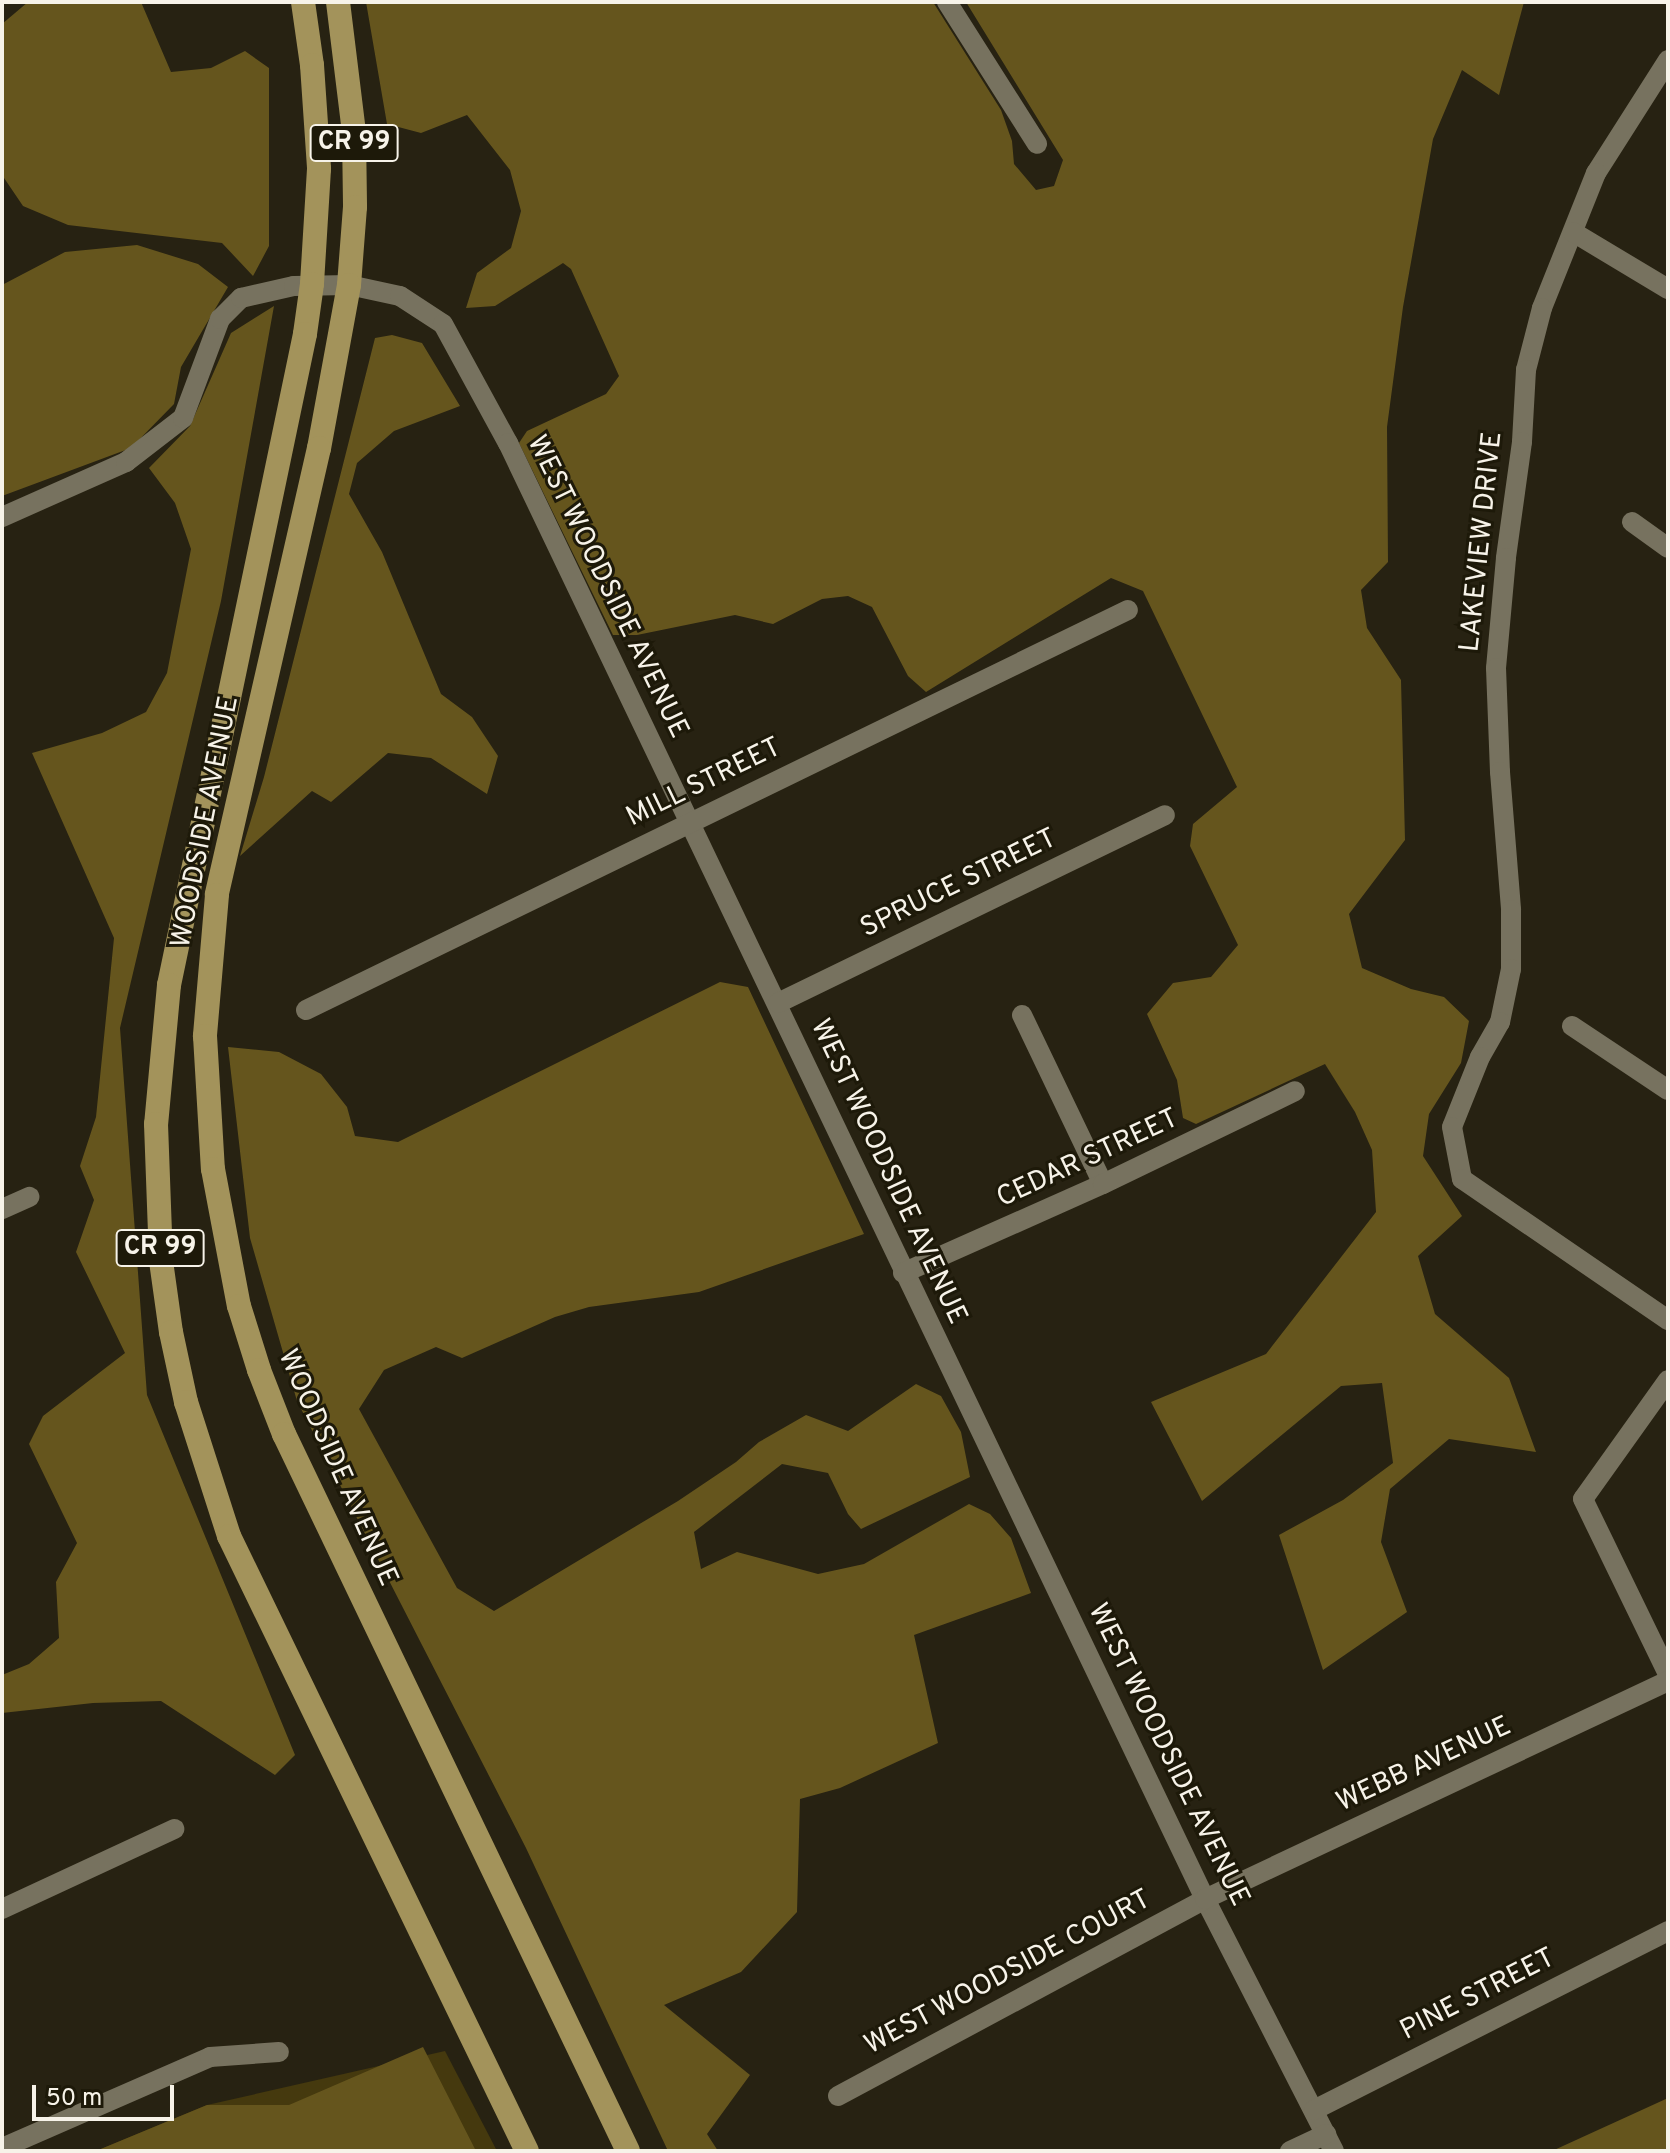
<!DOCTYPE html>
<style>
body{margin:0}
#map{position:relative;width:1670px;height:2153px;overflow:hidden;background:#272212;font-family:Overpass,sans-serif}
div>[style]{position:absolute}
.green>*{inset:0;background:#45390e}
.forest>*{inset:0;background:#65551d}
.street>*{height:20px;margin:-10px;padding:0 10px;transform-origin:10px;border-radius:10px;background:#77725f}
.primary>*{height:24px;margin:-12px;padding:0 12px;transform-origin:12px;border-radius:12px;background:#a3935b}
span{translate:-50% -50%;white-space:nowrap;text-align:center;line-height:1.15;-webkit-text-stroke:6px #1d1909;paint-order:stroke}
.shield-label span{padding:2px 6px;background:#1d1909;border:2px solid;border-radius:6px;-webkit-text-stroke-width:0}
.shield-label{font-size:26px;color:#f7f3e9;font-weight:700}
.street-label{font-size:28px;color:#f7f3e9}
.frame{position:absolute;inset:0;border:4px solid #f7f3e9;pointer-events:none}
.scale{position:absolute;left:32px;top:2085px;width:142px;height:36px;box-sizing:border-box;border:4px solid #f7f3e9;border-top:0;padding-left:10px;font-size:24px;line-height:28px;white-space:nowrap;color:#f7f3e9;-webkit-text-stroke:6px #1d1909;paint-order:stroke}
</style>
<div id="map">
<div class="green">
<i style="clip-path:polygon(445px 2051px,497px 2151px,96px 2151px,207px 2105px)"></i>
</div>
<div class="forest">
<i style="clip-path:polygon(28px 2px,141px 2px,171px 72px,211px 68px,245px 51px,269px 68px,269px 246px,253px 276px,222px 243px,68px 225px,23px 206px,2px 175px,2px 24px)"></i>
<i style="clip-path:polygon(366px 2px,933px 2px,1001px 110px,1012px 141px,1014px 164px,1036px 190px,1054px 186px,1063px 160px,966px 2px,1524px 2px,1499px 95px,1462px 70px,1433px 139px,1403px 307px,1387px 427px,1388px 562px,1361px 590px,1367px 628px,1401px 680px,1405px 840px,1349px 914px,1362px 968px,1411px 989px,1444px 997px,1469px 1021px,1461px 1063px,1429px 1114px,1423px 1156px,1462px 1216px,1418px 1256px,1435px 1314px,1509px 1378px,1536px 1452px,1449px 1439px,1390px 1489px,1381px 1542px,1407px 1612px,1323px 1670px,1279px 1535px,1343px 1500px,1393px 1463px,1382px 1383px,1341px 1386px,1202px 1501px,1151px 1402px,1266px 1354px,1376px 1212px,1372px 1150px,1355px 1112px,1325px 1064px,1196px 1124px,1183px 1118px,1177px 1080px,1147px 1014px,1173px 983px,1211px 977px,1238px 945px,1190px 846px,1193px 824px,1237px 787px,1143px 591px,1111px 578px,926px 692px,908px 676px,872px 607px,848px 596px,822px 599px,773px 624px,735px 615px,637px 635px,613px 635px,519px 443px,527px 431px,606px 394px,619px 376px,571px 269px,563px 263px,495px 306px,466px 308px,477px 273px,511px 248px,521px 211px,510px 170px,467px 115px,421px 133px,387px 124px)"></i>
<i style="clip-path:polygon(137px 245px,198px 264px,228px 287px,181px 367px,174px 404px,131px 448px,2px 496px,2px 285px,65px 252px)"></i>
<i style="clip-path:polygon(274px 306px,221px 601px,120px 1028px,147px 1395px,295px 1755px,275px 1775px,161px 1701px,93px 1703px,2px 1713px,2px 1675px,29px 1664px,59px 1638px,56px 1582px,77px 1543px,29px 1444px,43px 1416px,125px 1353px,76px 1252px,94px 1200px,80px 1166px,96px 1117px,114px 938px,32px 753px,102px 733px,146px 712px,167px 673px,191px 549px,175px 503px,149px 468px,190px 426px,231px 333px)"></i>
<i style="clip-path:polygon(392px 335px,422px 343px,460px 406px,394px 431px,357px 463px,349px 494px,382px 552px,441px 694px,472px 717px,498px 756px,487px 794px,431px 758px,388px 753px,331px 802px,312px 791px,240px 856px,264px 777px,375px 338px)"></i>
<i style="clip-path:polygon(720px 982px,748px 987px,864px 1234px,699px 1292px,589px 1307px,555px 1317px,462px 1358px,436px 1347px,384px 1370px,359px 1409px,457px 1588px,494px 1611px,678px 1501px,736px 1462px,759px 1442px,806px 1415px,848px 1431px,916px 1384px,941px 1396px,961px 1432px,970px 1477px,861px 1529px,848px 1514px,828px 1473px,782px 1464px,694px 1532px,701px 1569px,737px 1552px,818px 1574px,864px 1564px,969px 1504px,990px 1514px,1011px 1538px,1031px 1593px,914px 1635px,938px 1743px,840px 1788px,800px 1799px,797px 1912px,741px 1972px,664px 2005px,750px 2075px,707px 2134px,718px 2151px,668px 2151px,526px 1848px,297px 1401px,250px 1238px,228px 1047px,279px 1052px,321px 1074px,347px 1107px,355px 1136px,398px 1142px)"></i>
<i style="clip-path:polygon(423px 2047px,476px 2151px,96px 2151px,207px 2105px,289px 2105px)"></i>
<i style="clip-path:polygon(1668px 2098px,1668px 2151px,1552px 2151px)"></i>
</div>
<div class="street">
<i style="left:947px;top:2px;width:168px;rotate:57.6deg"></i>
<i style="left:1668px;top:60px;width:134px;rotate:122.5deg"></i>
<i style="left:1596px;top:173px;width:145px;rotate:111.8deg"></i>
<i style="left:1542px;top:308px;width:64px;rotate:104.5deg"></i>
<i style="left:1526px;top:370px;width:72px;rotate:93.2deg"></i>
<i style="left:1522px;top:442px;width:117px;rotate:97.9deg"></i>
<i style="left:1506px;top:558px;width:110px;rotate:95.2deg"></i>
<i style="left:1496px;top:668px;width:104px;rotate:87.8deg"></i>
<i style="left:1500px;top:772px;width:138px;rotate:85.4deg"></i>
<i style="left:1511px;top:910px;width:59px;rotate:90deg"></i>
<i style="left:1511px;top:969px;width:54px;rotate:101.7deg"></i>
<i style="left:1500px;top:1022px;width:40px;rotate:119.7deg"></i>
<i style="left:1480px;top:1057px;width:75px;rotate:111.8deg"></i>
<i style="left:1452px;top:1127px;width:53px;rotate:79.1deg"></i>
<i style="left:1462px;top:1179px;width:250px;rotate:34.4deg"></i>
<i style="left:1573px;top:232px;width:111px;rotate:31deg"></i>
<i style="left:2px;top:517px;width:136px;rotate:-23.9deg"></i>
<i style="left:126px;top:462px;width:72px;rotate:-37.7deg"></i>
<i style="left:183px;top:418px;width:106px;rotate:-69.5deg"></i>
<i style="left:220px;top:319px;width:30px;rotate:-45deg"></i>
<i style="left:241px;top:298px;width:54px;rotate:-12.8deg"></i>
<i style="left:294px;top:286px;width:55px;rotate:-1deg"></i>
<i style="left:349px;top:285px;width:52px;rotate:12.2deg"></i>
<i style="left:400px;top:296px;width:51px;rotate:33.1deg"></i>
<i style="left:443px;top:324px;width:136px;rotate:61.4deg"></i>
<i style="left:508px;top:443px;width:1614px;rotate:64.42deg"></i>
<i style="left:1205px;top:1899px;width:283px;rotate:62.9deg"></i>
<i style="left:1632px;top:522px;width:44px;rotate:35.8deg"></i>
<i style="left:778px;top:1003px;width:430px;rotate:-25.9deg"></i>
<i style="left:306px;top:1010px;width:914px;rotate:-25.95deg"></i>
<i style="left:1022px;top:1015px;width:187px;rotate:64.4deg"></i>
<i style="left:1572px;top:1026px;width:115px;rotate:33.7deg"></i>
<i style="left:2px;top:1209px;width:30px;rotate:-24deg"></i>
<i style="left:903px;top:1273px;width:219px;rotate:-24deg"></i>
<i style="left:1103px;top:1184px;width:213px;rotate:-25.8deg"></i>
<i style="left:1668px;top:1380px;width:146px;rotate:125.5deg"></i>
<i style="left:1583px;top:1499px;width:195px;rotate:64.1deg"></i>
<i style="left:2px;top:1909px;width:190px;rotate:-24.9deg"></i>
<i style="left:838px;top:2096px;width:417px;rotate:-28.2deg"></i>
<i style="left:1205px;top:1899px;width:512px;rotate:-25.21deg"></i>
<i style="left:1314px;top:2110px;width:397px;rotate:-26.8deg"></i>
<i style="left:2px;top:2148px;width:227px;rotate:-23.6deg"></i>
<i style="left:210px;top:2057px;width:69px;rotate:-4.1deg"></i>
<i style="left:1290px;top:2151px;width:40px;rotate:-25deg"></i>
</div>
<div class="primary">
<i style="left:303px;top:2px;width:64px;rotate:81.9deg"></i>
<i style="left:312px;top:65px;width:104px;rotate:86.1deg"></i>
<i style="left:319px;top:169px;width:115px;rotate:93.5deg"></i>
<i style="left:312px;top:284px;width:50px;rotate:98deg"></i>
<i style="left:305px;top:334px;width:665px;rotate:101.8deg"></i>
<i style="left:169px;top:985px;width:140px;rotate:95.3deg"></i>
<i style="left:156px;top:1124px;width:137px;rotate:87.9deg"></i>
<i style="left:161px;top:1261px;width:72px;rotate:82deg"></i>
<i style="left:171px;top:1332px;width:72px;rotate:77.9deg"></i>
<i style="left:186px;top:1402px;width:141px;rotate:72.2deg"></i>
<i style="left:229px;top:1536px;width:683px;rotate:64.15deg"></i>
<i style="left:338px;top:2px;width:132px;rotate:83deg"></i>
<i style="left:354px;top:133px;width:74px;rotate:89.2deg"></i>
<i style="left:355px;top:207px;width:78px;rotate:94.4deg"></i>
<i style="left:349px;top:285px;width:166px;rotate:100.4deg"></i>
<i style="left:319px;top:448px;width:458px;rotate:102.9deg"></i>
<i style="left:217px;top:895px;width:142px;rotate:94.9deg"></i>
<i style="left:205px;top:1036px;width:133px;rotate:86.6deg"></i>
<i style="left:213px;top:1169px;width:139px;rotate:79.3deg"></i>
<i style="left:239px;top:1306px;width:67px;rotate:72.6deg"></i>
<i style="left:259px;top:1370px;width:69px;rotate:68.7deg"></i>
<i style="left:284px;top:1434px;width:795px;rotate:64.37deg"></i>
</div>
<div class="shield-label">
<span style="left:354px;top:143px">CR 99</span>
<span style="left:160px;top:1248px">CR 99</span>
</div>
<div class="street-label">
<span style="left:1482px;top:542px;rotate:-84deg">LAKEVIEW DRIVE</span>
<span style="left:607px;top:587px;rotate:64deg">WEST WOODSIDE AVENUE</span>
<span style="left:704px;top:783px;rotate:-26deg">MILL STREET</span>
<span style="left:206px;top:822px;rotate:-79deg">WOODSIDE AVENUE</span>
<span style="left:959px;top:884px;rotate:-26deg">SPRUCE STREET</span>
<span style="left:1088px;top:1159px;rotate:-25deg">CEDAR STREET</span>
<span style="left:888px;top:1172px;rotate:65deg">WEST WOODSIDE AVENUE</span>
<span style="left:337px;top:1468px;rotate:66deg">WOODSIDE AVENUE</span>
<span style="left:1168px;top:1755px;rotate:64deg">WEST WOODSIDE AVENUE</span>
<span style="left:1424px;top:1765px;rotate:-25deg">WEBB AVENUE</span>
<span style="left:1008px;top:1973px;rotate:-28deg">WEST WOODSIDE COURT</span>
<span style="left:1478px;top:1995px;rotate:-27deg">PINE STREET</span>
</div>
<div class="frame"></div>
<div class="scale">50 m</div>
</div>
